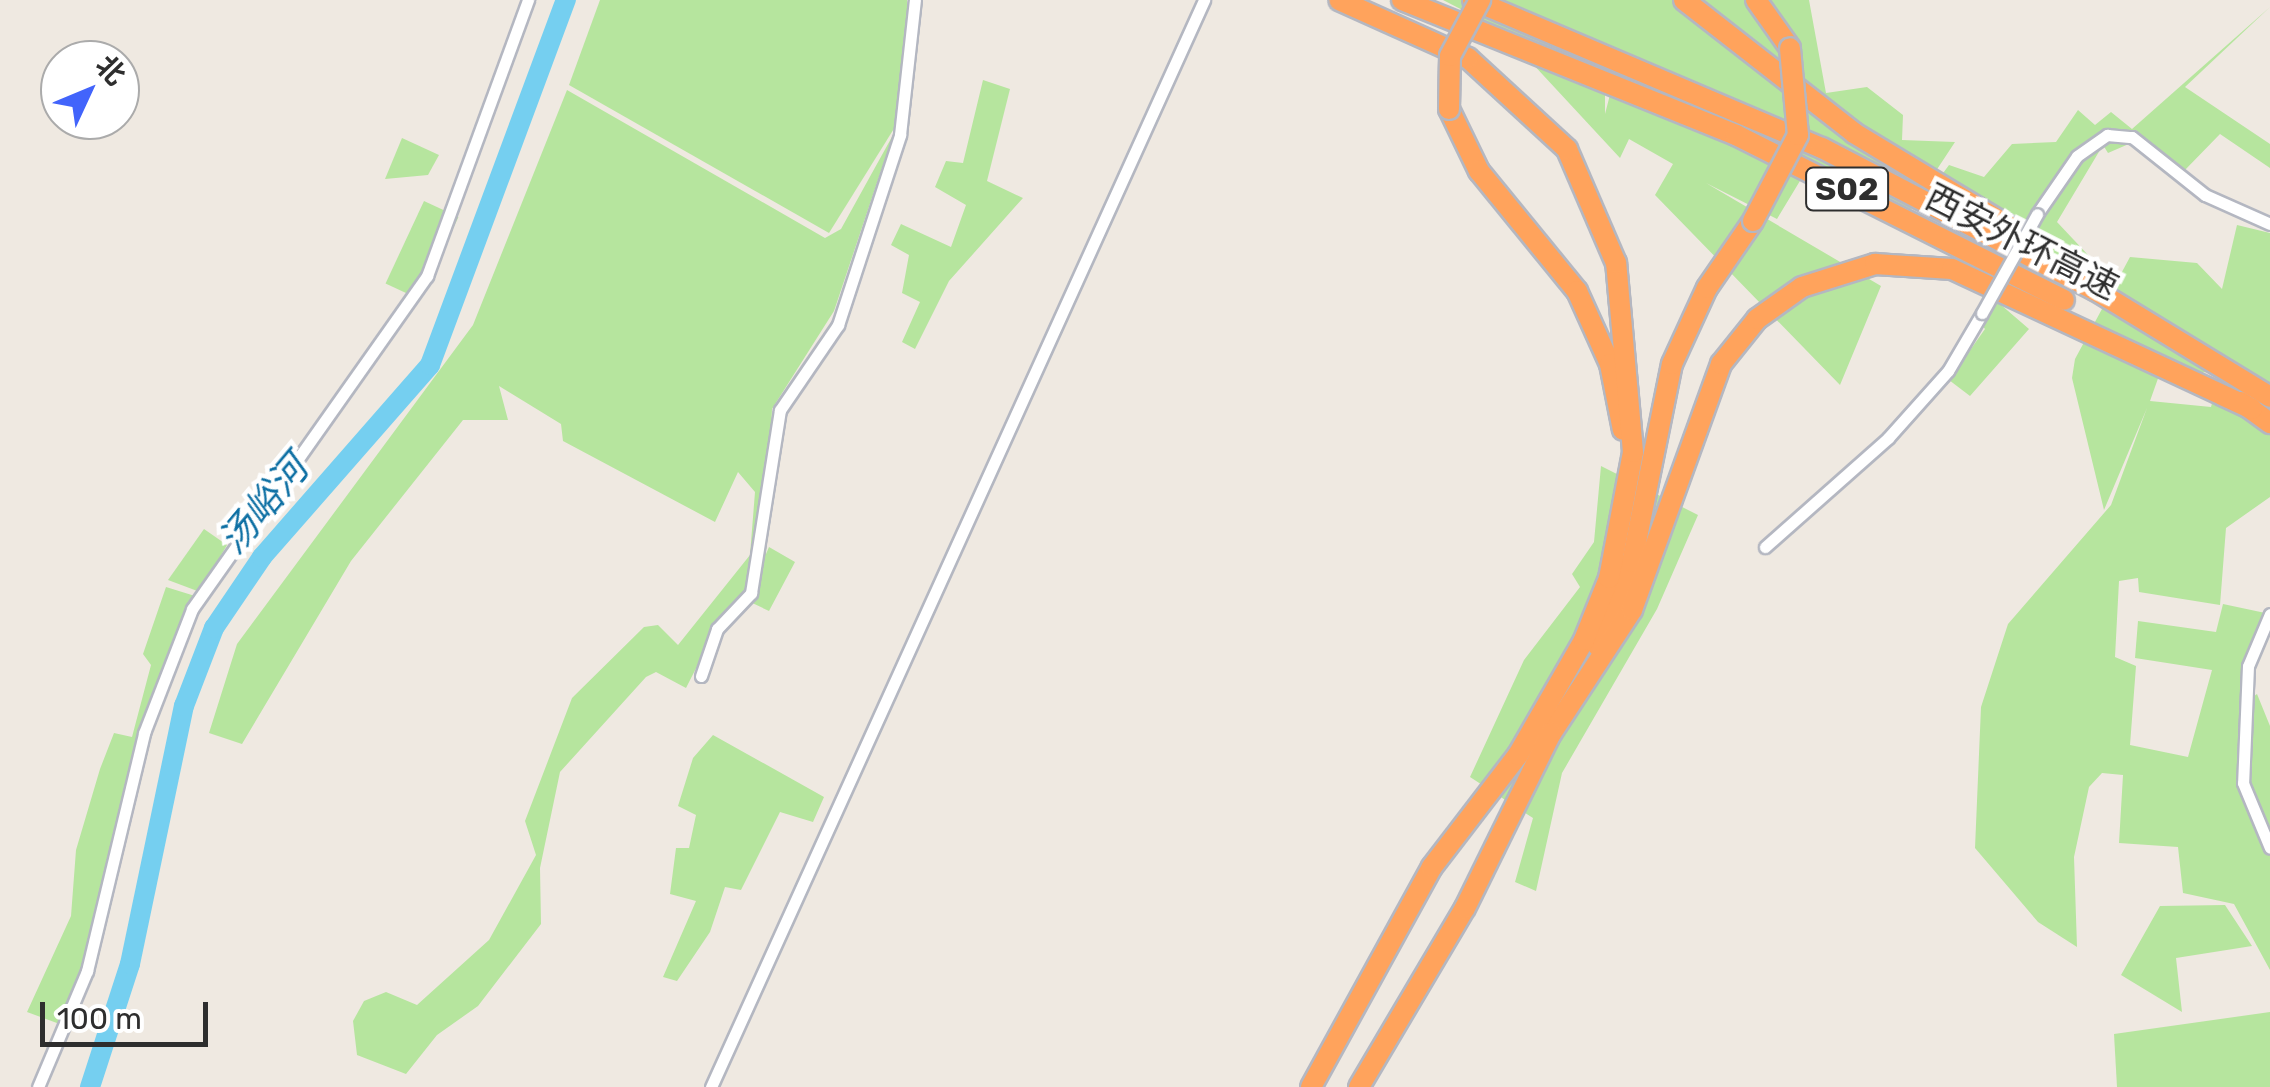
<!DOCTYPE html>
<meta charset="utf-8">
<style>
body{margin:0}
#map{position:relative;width:2270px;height:1087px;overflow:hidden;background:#efe9e1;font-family:Rubik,"Noto Sans SC",sans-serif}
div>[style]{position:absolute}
.green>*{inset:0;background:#b6e59e;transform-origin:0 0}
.river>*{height:20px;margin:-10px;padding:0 10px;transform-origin:10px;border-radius:10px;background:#75cff0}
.roads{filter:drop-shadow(2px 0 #b4b7c1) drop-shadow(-2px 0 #b4b7c1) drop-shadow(0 2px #b4b7c1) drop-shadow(0 -2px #b4b7c1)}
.street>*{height:11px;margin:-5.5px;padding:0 5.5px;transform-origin:5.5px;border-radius:5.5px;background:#fff}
.highway>*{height:20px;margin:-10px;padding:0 10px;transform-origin:10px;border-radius:10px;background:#ffa35c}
.bridges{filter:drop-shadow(2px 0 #b4b7c1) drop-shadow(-2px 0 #b4b7c1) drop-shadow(0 2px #b4b7c1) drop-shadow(0 -2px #b4b7c1)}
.street-bridge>*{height:11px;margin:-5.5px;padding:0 5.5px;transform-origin:5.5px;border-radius:5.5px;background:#fff}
.highway-bridge>*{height:20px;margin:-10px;padding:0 10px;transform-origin:10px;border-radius:10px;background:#ffa35c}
span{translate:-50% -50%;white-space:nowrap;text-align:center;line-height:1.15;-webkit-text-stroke:9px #fff;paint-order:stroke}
.shield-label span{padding:2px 8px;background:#fff;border:2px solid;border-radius:8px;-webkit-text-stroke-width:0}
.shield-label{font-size:32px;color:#2e2e2e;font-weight:700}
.street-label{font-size:35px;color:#2e2e2e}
.water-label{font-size:38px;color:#0d6fa3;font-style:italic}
.north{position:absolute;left:40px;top:40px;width:100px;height:100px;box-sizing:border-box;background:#fff;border:2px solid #ababab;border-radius:50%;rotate:46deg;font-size:28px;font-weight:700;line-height:40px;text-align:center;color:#2e2e2e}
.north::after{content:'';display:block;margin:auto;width:35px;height:45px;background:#4264fb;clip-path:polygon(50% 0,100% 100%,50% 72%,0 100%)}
.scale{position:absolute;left:40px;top:1002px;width:168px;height:45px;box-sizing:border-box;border:5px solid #2e2e2e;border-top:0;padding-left:12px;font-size:30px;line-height:35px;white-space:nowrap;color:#2e2e2e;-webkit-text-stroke:8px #fff;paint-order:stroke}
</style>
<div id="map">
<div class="green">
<i style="clip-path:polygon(600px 0,907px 0,910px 51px,895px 127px,829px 233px,569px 85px)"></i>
<i style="clip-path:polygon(1443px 0,1809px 0,1826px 93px,1867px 87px,1903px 115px,1902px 140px,1955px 142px,1905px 218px,1812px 161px,1777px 219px,1706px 183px,1881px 286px,1840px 385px,1655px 195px,1673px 164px,1629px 139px,1620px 158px,1517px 47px,1605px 91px,1605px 114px,1612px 87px)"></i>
<i style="clip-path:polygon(2270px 7px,2185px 87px,2270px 144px,2270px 168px,2220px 134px,2184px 171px,2136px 130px,2138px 140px,2108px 153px,2103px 145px,2057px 222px,2089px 256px,2042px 311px,2007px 278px,2027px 254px,1938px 180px,1949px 165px,1984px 177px,2012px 144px,2056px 142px,2078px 110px,2095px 125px,2111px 112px,2132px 129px)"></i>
<i style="clip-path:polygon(983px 80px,1010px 89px,987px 181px,1023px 198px,949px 281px,915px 349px,902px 342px,920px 302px,902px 293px,909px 255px,891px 245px,901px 224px,951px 247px,966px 205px,935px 187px,946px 161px,963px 163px)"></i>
<i style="clip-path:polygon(567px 90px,825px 238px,841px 229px,893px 135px,834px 311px,772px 409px,766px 554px,769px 547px,795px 562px,769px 611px,746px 600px,721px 619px,686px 688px,656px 672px,646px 677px,560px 772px,540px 868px,541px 924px,478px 1006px,437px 1035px,406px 1074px,357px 1055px,353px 1021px,364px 1001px,386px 992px,417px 1005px,489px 940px,536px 855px,525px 821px,572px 698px,644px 627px,658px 625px,678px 645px,750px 555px,755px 492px,738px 472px,715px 522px,563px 441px,561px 424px,499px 386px,508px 420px,463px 420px,351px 561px,242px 744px,209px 733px,237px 644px,473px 325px)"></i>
<i style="clip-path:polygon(402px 138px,439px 155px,428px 175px,385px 179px)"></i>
<i style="left:424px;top:201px;width:38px;height:91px;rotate:25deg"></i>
<i style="clip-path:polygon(evenodd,2237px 225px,2270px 233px,2270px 497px,2226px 528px,2220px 605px,2139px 592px,2138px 578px,2119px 581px,2115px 657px,2136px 666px,2130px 745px,2188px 757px,2212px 670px,2135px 658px,2138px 621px,2216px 632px,2223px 604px,2270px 614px,2242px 705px,2257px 694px,2270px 726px,2270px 970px,2234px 904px,2183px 893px,2178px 847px,2119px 843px,2123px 775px,2102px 773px,2089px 787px,2074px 857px,2077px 947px,2038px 922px,1975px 848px,1981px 707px,2008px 624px,2111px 505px,2147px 408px,2104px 510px,2072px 378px,2075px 359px,2130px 257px,2197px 263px,2222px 289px,2237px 225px,2161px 370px,2220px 373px,2211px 407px,2150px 401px,2161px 370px)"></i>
<i style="clip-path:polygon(1993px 298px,2029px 329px,1970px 396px,1949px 380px,1985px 329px,1977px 319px)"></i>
<i style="clip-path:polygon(1601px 466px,1698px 515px,1657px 609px,1562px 773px,1536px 891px,1515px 882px,1533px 818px,1470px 777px,1524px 660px,1580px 587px,1572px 574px,1594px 542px)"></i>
<i style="clip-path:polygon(204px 529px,227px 545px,200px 592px,168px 580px)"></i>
<i style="clip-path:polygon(166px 587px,195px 596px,174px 640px,96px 924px,103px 928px,65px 1026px,27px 1012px,71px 916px,76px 850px,100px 769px,114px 733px,132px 737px,151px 665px,143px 654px)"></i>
<i style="clip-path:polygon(713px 735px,824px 797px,813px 822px,780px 812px,741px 890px,725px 887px,710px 932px,677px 981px,663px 977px,696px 901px,670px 894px,676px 848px,689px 848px,696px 815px,678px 806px,693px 758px)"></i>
<i style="clip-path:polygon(2225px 905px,2252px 946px,2176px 958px,2182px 1012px,2121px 975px,2160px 906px)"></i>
<i style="clip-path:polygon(2270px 1012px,2270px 1087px,2117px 1087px,2114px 1034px)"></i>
</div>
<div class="river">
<i style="left:90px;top:1087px;width:129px;rotate:-72deg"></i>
<i style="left:130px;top:964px;width:264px;rotate:-78.2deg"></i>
<i style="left:184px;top:706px;width:84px;rotate:-69deg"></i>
<i style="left:214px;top:628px;width:86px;rotate:-55.9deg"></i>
<i style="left:262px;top:557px;width:255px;rotate:-48.8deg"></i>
<i style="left:430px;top:365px;width:390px;rotate:-69.6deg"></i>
</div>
<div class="roads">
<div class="street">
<i style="left:2037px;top:214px;width:70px;rotate:-55.4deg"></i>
<i style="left:2077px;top:156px;width:37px;rotate:-35deg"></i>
<i style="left:2107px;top:135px;width:25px;rotate:5deg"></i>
<i style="left:2132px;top:137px;width:93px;rotate:38.5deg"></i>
<i style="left:2205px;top:195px;width:71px;rotate:24deg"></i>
<i style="left:1765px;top:547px;width:164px;rotate:-41.5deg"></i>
<i style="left:1888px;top:438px;width:90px;rotate:-48.2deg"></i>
<i style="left:1948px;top:371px;width:67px;rotate:-59.6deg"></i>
<i style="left:2270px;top:614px;width:56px;rotate:112.9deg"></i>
<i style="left:2248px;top:666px;width:117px;rotate:92.4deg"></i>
<i style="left:2243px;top:783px;width:70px;rotate:67.4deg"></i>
<i style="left:701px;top:676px;width:50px;rotate:-71.2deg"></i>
<i style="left:717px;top:629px;width:50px;rotate:-46.6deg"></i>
<i style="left:751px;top:593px;width:185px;rotate:-81deg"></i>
<i style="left:780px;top:410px;width:103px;rotate:-55.7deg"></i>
<i style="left:838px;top:325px;width:200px;rotate:-71.9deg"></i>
<i style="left:900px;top:135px;width:136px;rotate:-83.7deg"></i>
<i style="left:38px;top:1087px;width:126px;rotate:-67.1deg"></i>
<i style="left:87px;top:971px;width:245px;rotate:-76.5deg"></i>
<i style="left:144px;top:733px;width:133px;rotate:-68.8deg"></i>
<i style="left:192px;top:609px;width:408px;rotate:-54.8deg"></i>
<i style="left:427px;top:276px;width:294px;rotate:-69.9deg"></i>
<i style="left:711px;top:1087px;width:1194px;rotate:-65.6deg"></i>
</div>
<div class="highway">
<i style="left:1402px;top:0;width:360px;rotate:22deg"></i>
<i style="left:1736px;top:135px;width:367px;rotate:26.7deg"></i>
<i style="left:1473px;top:0;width:379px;rotate:23deg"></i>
<i style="left:1822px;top:148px;width:308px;rotate:27.5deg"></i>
<i style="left:2095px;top:290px;width:205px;rotate:31.4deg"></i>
<i style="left:1684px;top:0;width:216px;rotate:38deg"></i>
<i style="left:1854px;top:133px;width:217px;rotate:31.1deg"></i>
<i style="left:1756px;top:0;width:59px;rotate:54.7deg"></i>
<i style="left:1449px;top:109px;width:69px;rotate:64.2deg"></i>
<i style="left:1479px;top:171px;width:155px;rotate:50.8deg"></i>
<i style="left:1577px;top:291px;width:80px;rotate:65.7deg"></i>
<i style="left:1610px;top:364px;width:67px;rotate:78.9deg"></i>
<i style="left:2241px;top:402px;width:36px;rotate:36deg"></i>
<i style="left:1598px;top:646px;width:91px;rotate:-68deg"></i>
<i style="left:1632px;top:562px;width:202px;rotate:-78.6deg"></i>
<i style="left:1672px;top:364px;width:84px;rotate:-65.3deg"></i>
<i style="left:1707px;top:288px;width:81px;rotate:-55.5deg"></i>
<i style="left:1545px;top:743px;width:159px;rotate:-56.8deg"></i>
<i style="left:1632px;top:610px;width:262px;rotate:-70.1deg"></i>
<i style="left:1721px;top:364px;width:58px;rotate:-51.3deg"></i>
<i style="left:1757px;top:319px;width:55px;rotate:-35.4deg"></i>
<i style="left:1802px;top:287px;width:77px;rotate:-17.5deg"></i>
<i style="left:1875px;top:264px;width:77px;rotate:3.7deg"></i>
<i style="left:1952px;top:269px;width:331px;rotate:25deg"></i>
<i style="left:1311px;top:1087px;width:251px;rotate:-61.2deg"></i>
<i style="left:1432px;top:867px;width:141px;rotate:-52.5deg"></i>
<i style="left:1518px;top:755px;width:133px;rotate:-60.1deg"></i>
<i style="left:1584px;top:640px;width:67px;rotate:-68deg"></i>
<i style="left:1609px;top:578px;width:128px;rotate:-79.2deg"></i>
<i style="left:1633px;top:452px;width:190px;rotate:-95.1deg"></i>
<i style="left:1616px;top:263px;width:124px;rotate:-113.3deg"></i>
<i style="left:1567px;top:149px;width:134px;rotate:-137.4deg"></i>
<i style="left:1468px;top:58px;width:141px;rotate:-155.8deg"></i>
<i style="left:1359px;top:1087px;width:208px;rotate:-59.4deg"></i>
<i style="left:1465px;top:908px;width:195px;rotate:-63.8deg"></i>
</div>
</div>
<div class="bridges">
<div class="street-bridge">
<i style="left:1982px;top:313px;width:113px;rotate:-60.9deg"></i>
</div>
<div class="highway-bridge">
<i style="left:1449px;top:109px;width:53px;rotate:-88.9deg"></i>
<i style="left:1450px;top:56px;width:64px;rotate:-61.8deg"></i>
<i style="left:1753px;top:221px;width:97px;rotate:-62.4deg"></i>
<i style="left:1798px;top:135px;width:87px;rotate:-95.3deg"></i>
</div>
</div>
<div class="shield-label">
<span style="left:1847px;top:189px">S02</span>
</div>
<div class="street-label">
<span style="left:2022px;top:242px;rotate:27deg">西安外环高速</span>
</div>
<div class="water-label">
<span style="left:264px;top:505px;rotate:-50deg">汤峪河</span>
</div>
<div class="north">北</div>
<div class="scale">100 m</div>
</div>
